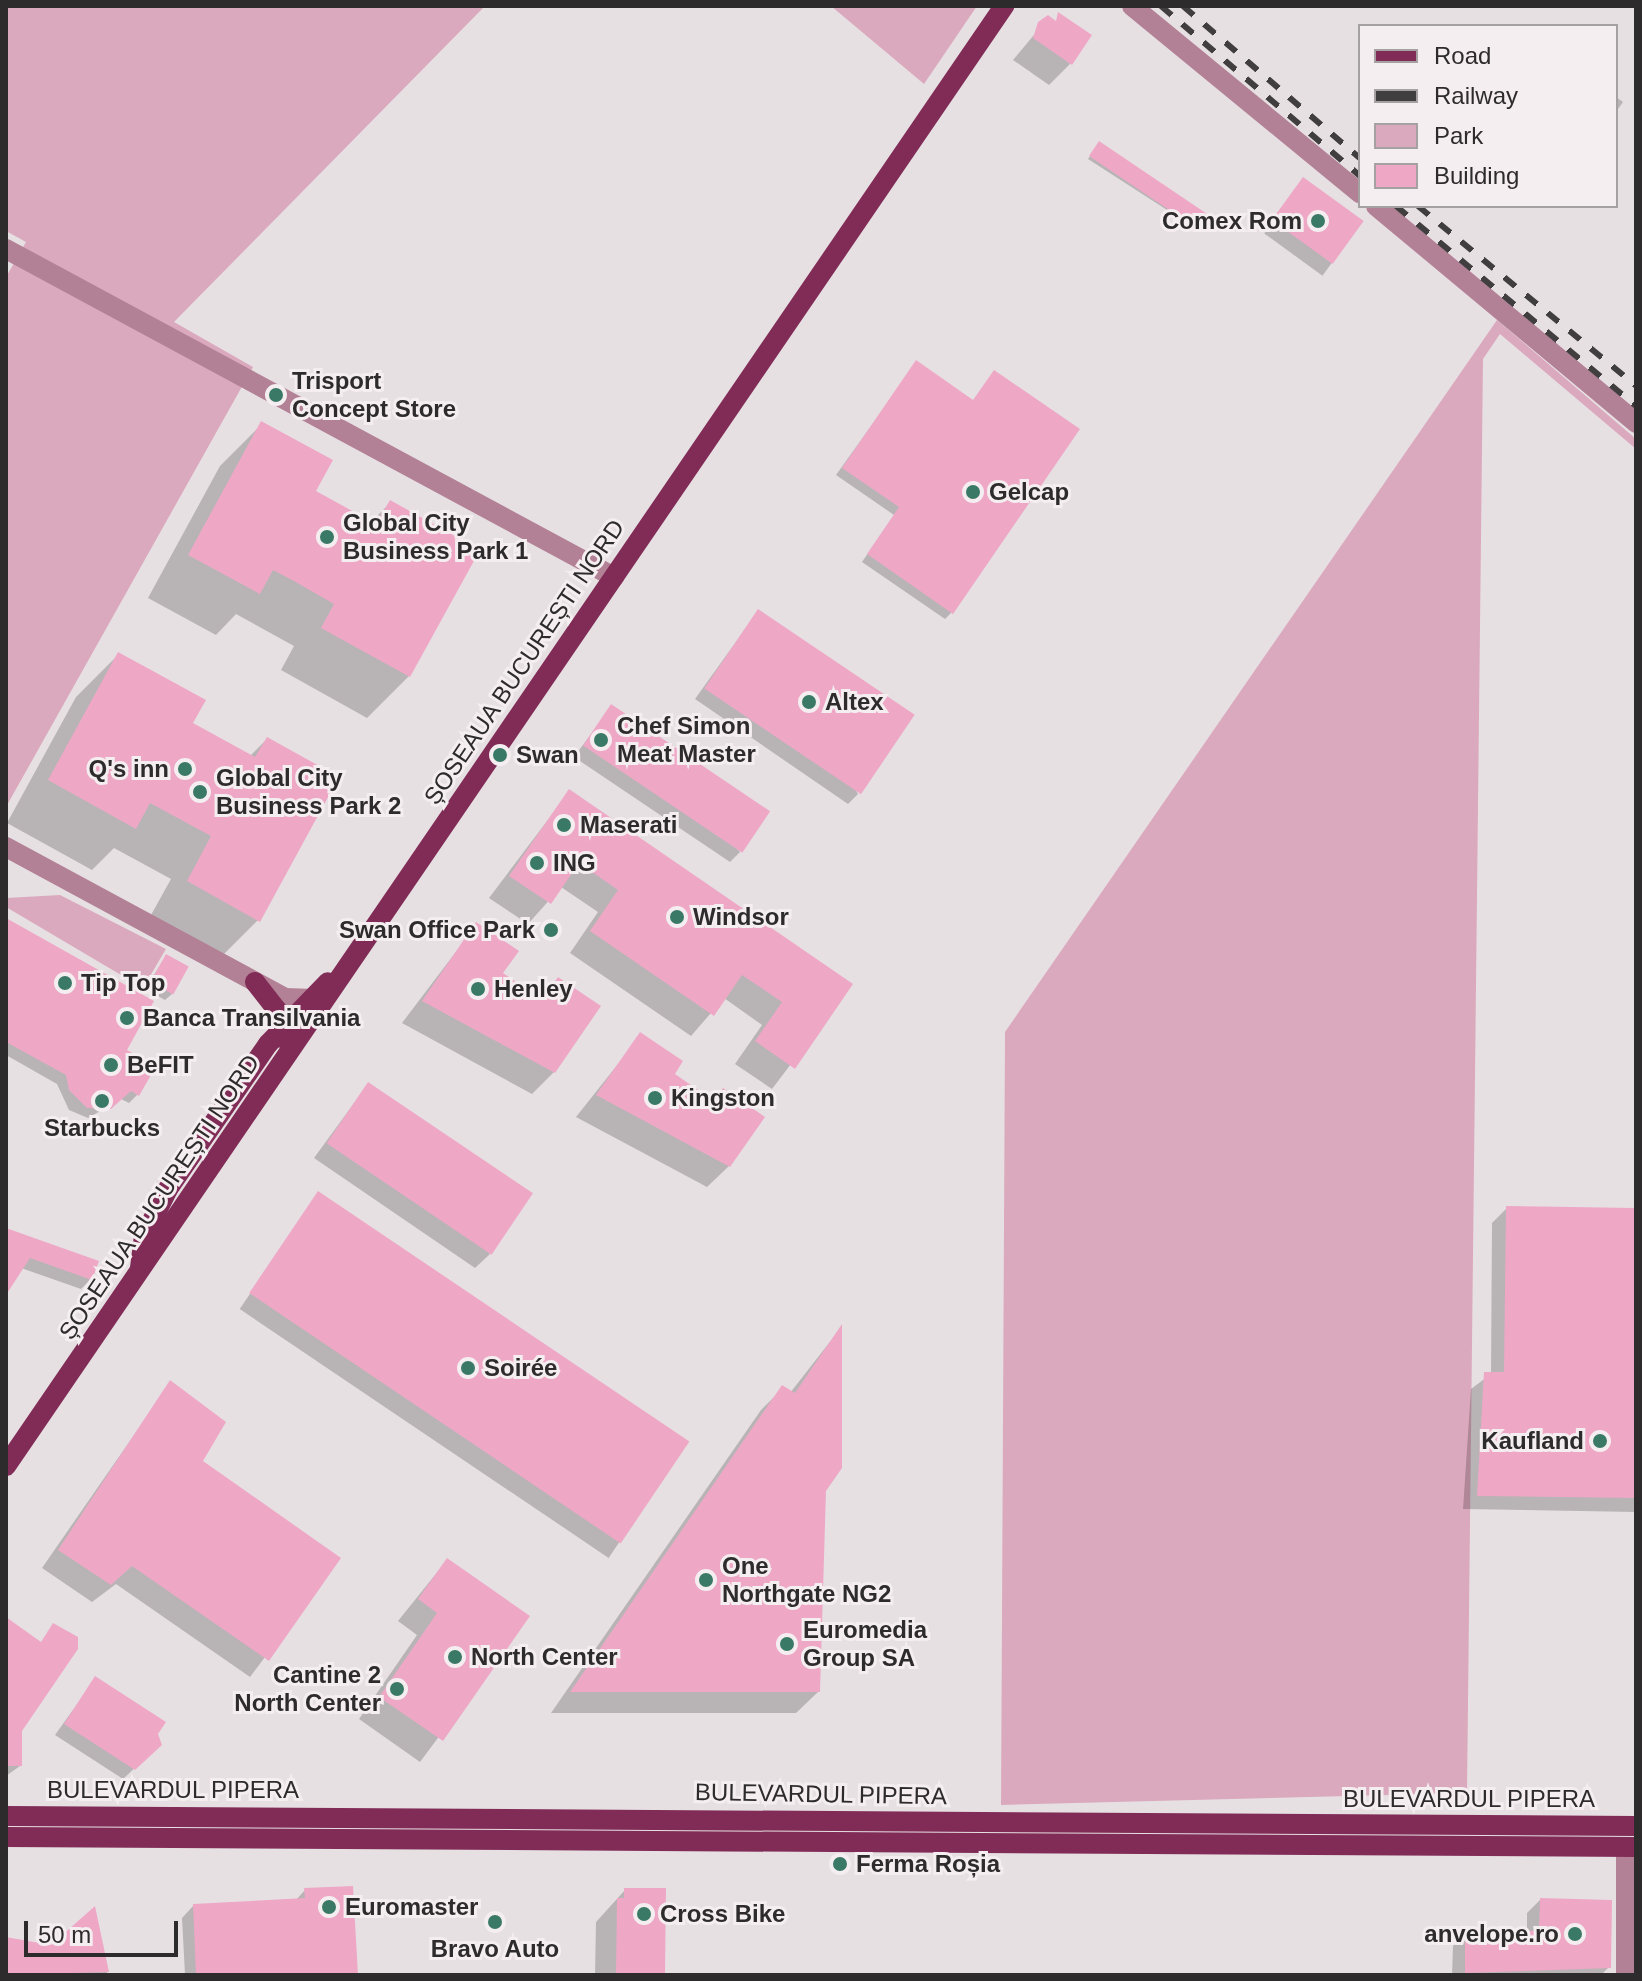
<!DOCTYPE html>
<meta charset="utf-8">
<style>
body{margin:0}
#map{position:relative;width:1642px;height:1981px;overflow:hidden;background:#e7e0e3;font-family:Helvetica,sans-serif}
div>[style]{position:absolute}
.green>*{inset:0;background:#dba9bd}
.shadow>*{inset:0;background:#0003;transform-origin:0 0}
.building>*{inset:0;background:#eea8c6;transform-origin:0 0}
.minor>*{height:20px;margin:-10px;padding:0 10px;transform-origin:10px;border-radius:10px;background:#b38196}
.major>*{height:20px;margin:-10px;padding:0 10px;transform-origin:10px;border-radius:10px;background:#812c57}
.rail>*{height:6px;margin-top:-3px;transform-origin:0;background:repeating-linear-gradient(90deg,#413e40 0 14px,transparent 0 28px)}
.dots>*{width:22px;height:22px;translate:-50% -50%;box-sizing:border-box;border:4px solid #f5eef0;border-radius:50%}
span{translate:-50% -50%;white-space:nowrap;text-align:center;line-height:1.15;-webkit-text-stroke:6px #f5eef0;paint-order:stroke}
.poi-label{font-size:24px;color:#2d2b2c;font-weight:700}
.right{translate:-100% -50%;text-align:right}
.left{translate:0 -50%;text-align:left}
.street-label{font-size:24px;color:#2d2b2c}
.frame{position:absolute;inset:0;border:8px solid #2d2b2c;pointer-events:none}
.legend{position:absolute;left:1358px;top:24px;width:260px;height:184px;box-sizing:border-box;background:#f5eef0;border:2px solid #a5a0a2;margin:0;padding:10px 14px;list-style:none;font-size:24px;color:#2d2b2c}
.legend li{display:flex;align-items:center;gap:16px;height:40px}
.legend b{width:40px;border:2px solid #a5a0a2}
.scale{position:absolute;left:24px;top:1921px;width:154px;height:36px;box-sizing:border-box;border:4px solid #2d2b2c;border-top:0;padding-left:10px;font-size:24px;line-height:28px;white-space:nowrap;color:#2d2b2c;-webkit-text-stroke:6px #f5eef0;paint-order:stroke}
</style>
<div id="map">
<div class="green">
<i style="clip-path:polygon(6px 6px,485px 6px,174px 322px,253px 367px,6px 807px,6px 277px,26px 242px,6px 231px)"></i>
<i style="clip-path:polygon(831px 6px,977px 6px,924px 84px)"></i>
<i style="clip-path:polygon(1497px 320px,1636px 439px,1636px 449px,1500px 334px,1483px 359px,1467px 1793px,1001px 1805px,1005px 1032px)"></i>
<i style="clip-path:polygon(60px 895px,166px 949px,143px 988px,6px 907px,6px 898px)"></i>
</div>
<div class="shadow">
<i style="clip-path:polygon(1048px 18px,1070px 64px,1049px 85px,1013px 60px)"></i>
<i style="clip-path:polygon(1616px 97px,1623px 102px,1616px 112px)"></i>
<i style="clip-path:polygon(1097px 147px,1195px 228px,1088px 159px)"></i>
<i style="left:1303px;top:180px;width:72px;height:66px;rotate:36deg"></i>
<i style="clip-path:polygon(916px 363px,952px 612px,945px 619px,862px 562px,894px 515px,836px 475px)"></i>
<i style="clip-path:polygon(262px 424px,313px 492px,370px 523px,390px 503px,409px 676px,367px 718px,281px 670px,294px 646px,236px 614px,216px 635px,148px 598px,220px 466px)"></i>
<i style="clip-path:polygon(758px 611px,858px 794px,848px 804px,695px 699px)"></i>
<i style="clip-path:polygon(118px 655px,191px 724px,250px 756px,267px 739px,258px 920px,216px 962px,146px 924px,171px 879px,114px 848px,92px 870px,7px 823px,76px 697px)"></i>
<i style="clip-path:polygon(611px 707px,740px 852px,730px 862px,574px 757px)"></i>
<i style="clip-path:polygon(569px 792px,851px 985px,772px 1089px,735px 1064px,762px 1025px,724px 998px,691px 1036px,570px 953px,598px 912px,561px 887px,528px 924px,489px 898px)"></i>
<i style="clip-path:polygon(6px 922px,138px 1094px,129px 1103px,121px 1099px,88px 1118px,69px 1110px,57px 1084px,6px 1055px)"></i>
<i style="clip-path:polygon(477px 924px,500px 973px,538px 1000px,559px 980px,554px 1072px,532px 1094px,402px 1023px)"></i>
<i style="clip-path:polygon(166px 956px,172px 994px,165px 1000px,145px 989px)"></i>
<i style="clip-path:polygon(641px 1035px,672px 1074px,712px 1102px,723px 1091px,729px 1166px,707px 1187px,576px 1117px)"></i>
<i style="clip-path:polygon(368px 1084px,490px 1254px,475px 1268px,314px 1158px)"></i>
<i style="left:318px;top:1193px;width:445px;height:140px;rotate:34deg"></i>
<i style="clip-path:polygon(1507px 1208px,1636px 1210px,1636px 1512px,1463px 1509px,1471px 1389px,1491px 1374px,1492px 1223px)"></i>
<i style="clip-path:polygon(6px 1230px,91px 1279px,81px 1289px,21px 1268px,6px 1292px)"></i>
<i style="clip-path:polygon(840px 1329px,824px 1490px,818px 1692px,796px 1713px,551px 1713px,761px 1410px,783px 1388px,790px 1393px)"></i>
<i style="clip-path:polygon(170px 1383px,200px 1462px,339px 1558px,250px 1677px,116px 1584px,92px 1602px,42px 1568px)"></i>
<i style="clip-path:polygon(447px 1560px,528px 1617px,420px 1762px,359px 1719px,417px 1635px,398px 1621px)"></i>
<i style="clip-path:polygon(54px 1626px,20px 1730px,20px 1766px,6px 1776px,6px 1690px)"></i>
<i style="clip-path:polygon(95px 1679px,160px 1744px,123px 1779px,55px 1735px)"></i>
<i style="clip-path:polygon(305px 1890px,356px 1975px,185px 1975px,182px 1918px,193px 1906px,295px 1901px)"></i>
<i style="clip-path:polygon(625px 1890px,663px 1975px,595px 1975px,596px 1922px)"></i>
<i style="clip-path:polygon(1540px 1900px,1609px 1967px,1601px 1975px,1452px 1975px,1453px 1946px,1466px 1932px,1527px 1933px,1527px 1913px)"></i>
<i style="clip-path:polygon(6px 1941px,107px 1972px,107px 1975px,6px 1975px)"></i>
</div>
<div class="building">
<i style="clip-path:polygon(1058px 12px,1092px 35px,1072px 65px,1033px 38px,1038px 22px,1048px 15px,1056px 21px)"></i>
<i style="left:1099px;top:141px;width:130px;height:18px;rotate:34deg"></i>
<i style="left:1303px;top:177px;width:75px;height:53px;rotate:36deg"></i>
<i style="clip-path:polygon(916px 360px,973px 400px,994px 370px,1080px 429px,953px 614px,867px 554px,899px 507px,842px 468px)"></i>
<i style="clip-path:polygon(261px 421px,333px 460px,316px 491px,376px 524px,390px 500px,480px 550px,410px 677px,321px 628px,334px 604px,294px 581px,273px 570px,260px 594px,188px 555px)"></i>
<i style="left:758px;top:609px;width:189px;height:96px;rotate:34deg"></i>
<i style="clip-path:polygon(118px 652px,206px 700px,193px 723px,255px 757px,267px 737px,339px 777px,260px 922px,187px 881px,211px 836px,150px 803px,136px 829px,48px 780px)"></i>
<i style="left:611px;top:704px;width:192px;height:50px;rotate:34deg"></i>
<i style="clip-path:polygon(569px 789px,853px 984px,795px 1069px,755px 1041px,782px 1002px,742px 975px,714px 1016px,590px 931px,618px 890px,579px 863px,551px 904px,509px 876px)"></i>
<i style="clip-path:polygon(6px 918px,154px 1001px,127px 1050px,156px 1066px,139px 1096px,131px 1091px,111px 1109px,87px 1108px,69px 1090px,66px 1075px,6px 1042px)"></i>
<i style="clip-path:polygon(476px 922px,519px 951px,503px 973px,542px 1000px,558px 977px,601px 1006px,555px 1073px,422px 1001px)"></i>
<i style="left:166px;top:954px;width:26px;height:32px;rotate:29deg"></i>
<i style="clip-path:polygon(640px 1032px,683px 1061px,675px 1074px,714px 1101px,723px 1088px,765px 1117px,730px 1167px,596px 1095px)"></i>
<i style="left:368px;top:1082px;width:199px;height:74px;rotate:34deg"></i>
<i style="left:318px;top:1191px;width:448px;height:123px;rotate:34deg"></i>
<i style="clip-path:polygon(1506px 1206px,1636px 1208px,1636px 1498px,1477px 1496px,1484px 1372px,1504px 1372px)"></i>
<i style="clip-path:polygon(6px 1228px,99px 1261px,92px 1280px,30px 1258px,6px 1295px)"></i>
<i style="clip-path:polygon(842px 1324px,842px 1468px,826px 1491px,820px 1692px,570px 1692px,782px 1385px,795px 1393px)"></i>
<i style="clip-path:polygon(170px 1380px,226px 1422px,203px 1461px,341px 1558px,269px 1661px,132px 1566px,111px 1585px,58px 1550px)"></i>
<i style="clip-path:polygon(447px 1558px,530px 1616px,443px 1741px,379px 1697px,437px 1613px,418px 1599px)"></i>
<i style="clip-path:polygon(6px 1617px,41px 1642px,53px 1623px,78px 1637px,78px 1649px,22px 1731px,22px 1766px,6px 1766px)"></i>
<i style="clip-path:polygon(95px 1676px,166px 1722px,158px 1734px,162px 1745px,135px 1770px,64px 1724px)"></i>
<i style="clip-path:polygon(353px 1886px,358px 1975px,196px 1975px,193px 1904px,305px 1898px,304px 1888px)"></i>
<i style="clip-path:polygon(624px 1888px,666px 1888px,665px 1975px,616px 1975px,617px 1898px,624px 1898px)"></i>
<i style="clip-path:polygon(1540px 1898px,1612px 1900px,1611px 1968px,1465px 1973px,1465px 1930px,1539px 1931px)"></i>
<i style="clip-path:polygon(95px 1906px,109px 1972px,6px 1975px,6px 1937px,51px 1945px)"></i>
</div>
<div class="minor">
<i style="left:1132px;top:6px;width:295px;rotate:39.4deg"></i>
<i style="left:1376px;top:206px;width:339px;rotate:39.8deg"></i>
<i style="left:6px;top:249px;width:691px;rotate:28.35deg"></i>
<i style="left:6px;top:847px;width:317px;rotate:28.4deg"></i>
<i style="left:285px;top:998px;width:36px;rotate:2deg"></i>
<i style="left:1626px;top:1975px;width:128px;rotate:-90deg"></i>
</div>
<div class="major">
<i style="left:255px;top:982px;width:36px;rotate:52deg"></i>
<i style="left:277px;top:1010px;width:28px;rotate:82deg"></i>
<i style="left:140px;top:1268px;width:31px;rotate:-83deg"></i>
<i style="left:144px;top:1237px;width:54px;rotate:-63.4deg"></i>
<i style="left:168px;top:1189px;width:176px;rotate:-55.4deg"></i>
<i style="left:268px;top:1044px;width:86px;rotate:-45.9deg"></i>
<i style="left:6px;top:1466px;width:1769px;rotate:-55.64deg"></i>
<i style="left:6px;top:1816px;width:1630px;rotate:0.35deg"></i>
<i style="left:6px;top:1837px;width:1630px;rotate:0.35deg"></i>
</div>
<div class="rail">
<i style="left:1161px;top:6px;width:262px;rotate:40.5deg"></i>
<i style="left:1183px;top:6px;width:233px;rotate:40.7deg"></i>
<i style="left:1396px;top:206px;width:312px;rotate:39.8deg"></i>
<i style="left:1418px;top:206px;width:283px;rotate:39.5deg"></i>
</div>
<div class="dots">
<i style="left:1318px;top:221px;background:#3a7966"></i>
<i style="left:276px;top:395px;background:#3a7966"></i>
<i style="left:973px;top:492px;background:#3a7966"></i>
<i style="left:327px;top:537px;background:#3a7966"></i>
<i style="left:809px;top:702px;background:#3a7966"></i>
<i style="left:601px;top:740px;background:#3a7966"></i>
<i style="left:500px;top:755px;background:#3a7966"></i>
<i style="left:185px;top:769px;background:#3a7966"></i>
<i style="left:200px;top:792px;background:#3a7966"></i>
<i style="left:564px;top:825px;background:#3a7966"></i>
<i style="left:537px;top:863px;background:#3a7966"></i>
<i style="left:677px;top:917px;background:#3a7966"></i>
<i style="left:551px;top:930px;background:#3a7966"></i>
<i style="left:65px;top:983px;background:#3a7966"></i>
<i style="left:478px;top:989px;background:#3a7966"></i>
<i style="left:127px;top:1018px;background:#3a7966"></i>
<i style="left:111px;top:1065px;background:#3a7966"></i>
<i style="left:655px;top:1098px;background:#3a7966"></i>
<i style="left:102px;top:1101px;background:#3a7966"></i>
<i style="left:468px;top:1368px;background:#3a7966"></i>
<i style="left:1600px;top:1441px;background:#3a7966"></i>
<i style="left:706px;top:1580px;background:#3a7966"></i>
<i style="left:787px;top:1644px;background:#3a7966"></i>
<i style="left:455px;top:1657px;background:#3a7966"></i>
<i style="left:397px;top:1689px;background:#3a7966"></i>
<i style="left:840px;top:1864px;background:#3a7966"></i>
<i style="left:329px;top:1907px;background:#3a7966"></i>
<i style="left:644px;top:1914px;background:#3a7966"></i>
<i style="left:495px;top:1922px;background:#3a7966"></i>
<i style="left:1575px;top:1934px;background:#3a7966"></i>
</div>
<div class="poi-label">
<span class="right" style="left:1302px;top:221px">Comex Rom</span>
<span class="left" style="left:292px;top:395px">Trisport<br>Concept Store</span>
<span class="left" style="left:989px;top:492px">Gelcap</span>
<span class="left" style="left:343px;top:537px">Global City<br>Business Park 1</span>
<span class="left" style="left:825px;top:702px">Altex</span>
<span class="left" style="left:617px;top:740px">Chef Simon<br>Meat Master</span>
<span class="left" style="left:516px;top:755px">Swan</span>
<span class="right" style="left:169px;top:769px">Q's inn</span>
<span class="left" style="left:216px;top:792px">Global City<br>Business Park 2</span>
<span class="left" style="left:580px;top:825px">Maserati</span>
<span class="left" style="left:553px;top:863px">ING</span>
<span class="left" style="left:693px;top:917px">Windsor</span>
<span class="right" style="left:535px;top:930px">Swan Office Park</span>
<span class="left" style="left:81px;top:983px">Tip Top</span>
<span class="left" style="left:494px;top:989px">Henley</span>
<span class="left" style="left:143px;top:1018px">Banca Transilvania</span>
<span class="left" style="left:127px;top:1065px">BeFIT</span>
<span class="left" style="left:671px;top:1098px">Kingston</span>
<span style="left:102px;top:1128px">Starbucks</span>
<span class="left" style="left:484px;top:1368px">Soirée</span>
<span class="right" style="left:1584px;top:1441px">Kaufland</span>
<span class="left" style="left:722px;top:1580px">One<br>Northgate NG2</span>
<span class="left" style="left:803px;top:1644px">Euromedia<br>Group SA</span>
<span class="left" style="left:471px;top:1657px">North Center</span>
<span class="right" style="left:381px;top:1689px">Cantine 2<br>North Center</span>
<span class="left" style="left:856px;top:1864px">Ferma Roșia</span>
<span class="left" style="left:345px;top:1907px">Euromaster</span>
<span class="left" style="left:660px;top:1914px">Cross Bike</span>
<span class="right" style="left:1559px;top:1934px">anvelope.ro</span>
<span style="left:495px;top:1949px">Bravo Auto</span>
</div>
<div class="street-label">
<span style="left:524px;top:662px;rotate:-56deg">ȘOSEAUA BUCUREȘTI NORD</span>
<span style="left:159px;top:1197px;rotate:-56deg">ȘOSEAUA BUCUREȘTI NORD</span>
<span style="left:173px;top:1790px">BULEVARDUL PIPERA</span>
<span style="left:821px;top:1794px;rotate:1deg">BULEVARDUL PIPERA</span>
<span style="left:1469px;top:1799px">BULEVARDUL PIPERA</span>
</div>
<div class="frame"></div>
<ul class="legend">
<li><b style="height:10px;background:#812c57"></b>Road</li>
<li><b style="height:10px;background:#413e40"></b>Railway</li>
<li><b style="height:22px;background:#dba9bd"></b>Park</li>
<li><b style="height:22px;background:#eea8c6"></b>Building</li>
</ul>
<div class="scale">50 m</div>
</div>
